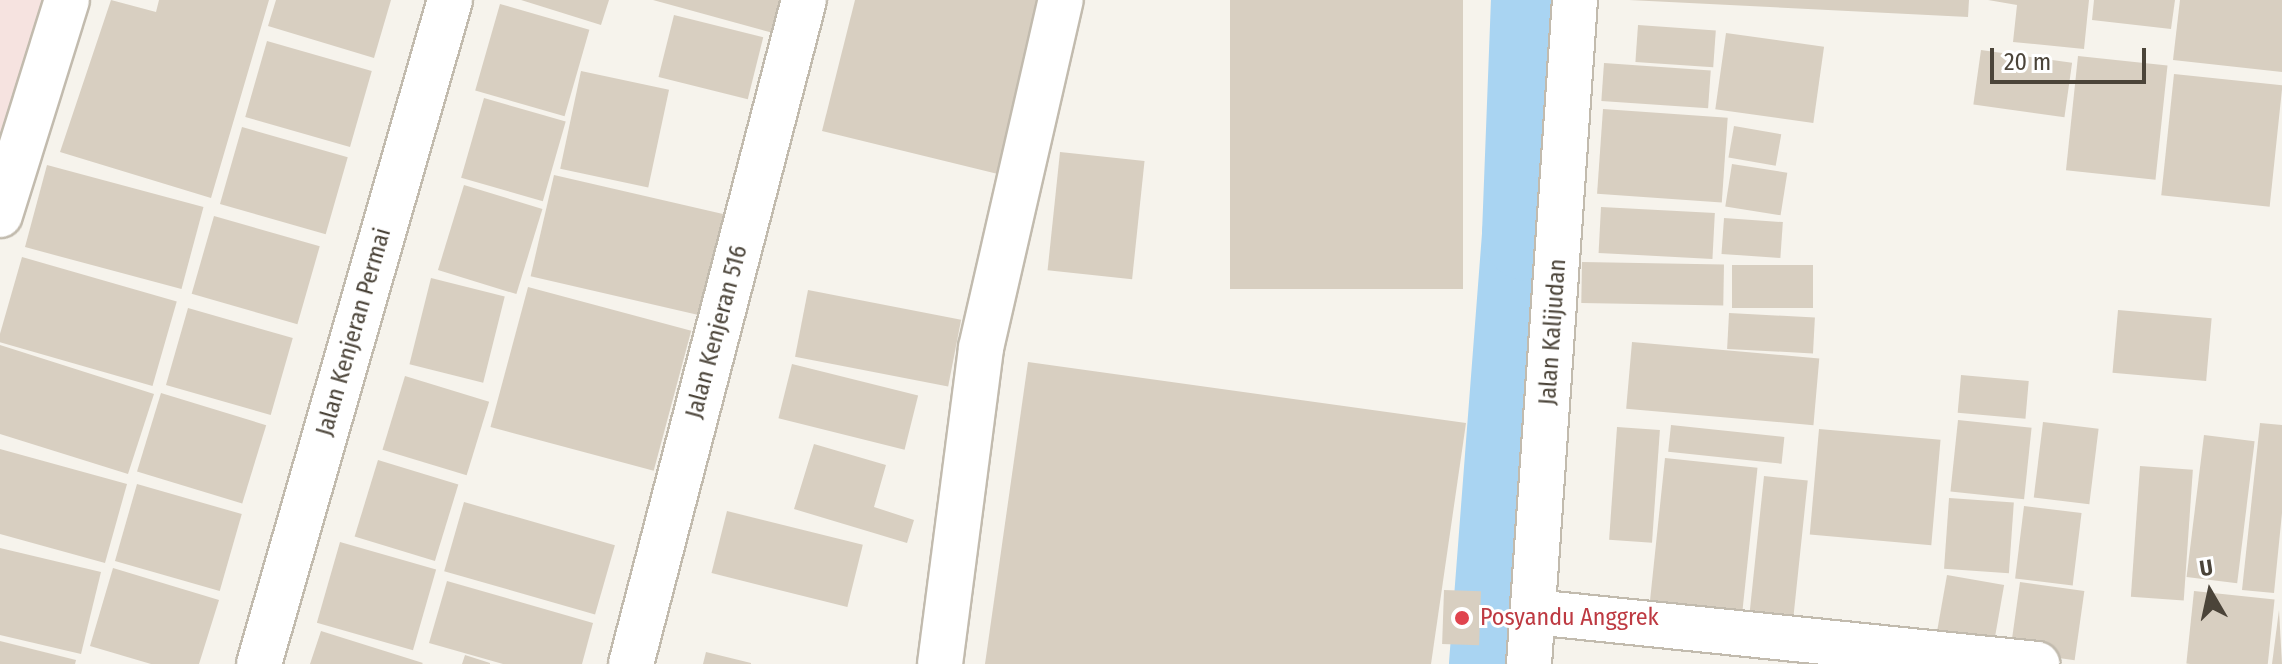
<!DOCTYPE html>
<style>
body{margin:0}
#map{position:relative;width:2282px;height:664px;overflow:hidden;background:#f6f3ec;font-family:"Fira Sans Condensed",sans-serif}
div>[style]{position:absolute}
.medical>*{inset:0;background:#f6e3e0}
.river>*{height:94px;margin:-47px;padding:0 47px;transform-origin:47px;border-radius:47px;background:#a9d4f2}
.building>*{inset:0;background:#d8cfc1;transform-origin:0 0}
.roads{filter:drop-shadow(2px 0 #c2bbae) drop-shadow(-2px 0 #c2bbae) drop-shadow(0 2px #c2bbae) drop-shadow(0 -2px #c2bbae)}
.minor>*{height:44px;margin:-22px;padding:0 22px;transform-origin:22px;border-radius:22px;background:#fff}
.dots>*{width:22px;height:22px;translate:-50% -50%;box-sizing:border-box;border:4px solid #fff;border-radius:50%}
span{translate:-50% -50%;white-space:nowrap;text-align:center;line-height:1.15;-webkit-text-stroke:6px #fff;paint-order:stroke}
.street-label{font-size:24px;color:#4b4439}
.health-label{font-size:24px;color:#be3a42}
.left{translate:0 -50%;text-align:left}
.north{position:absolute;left:2170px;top:552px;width:80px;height:80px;-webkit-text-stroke:6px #fff;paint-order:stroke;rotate:351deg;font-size:22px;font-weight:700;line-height:32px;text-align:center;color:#4b4439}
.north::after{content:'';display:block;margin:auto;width:28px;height:36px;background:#4b4439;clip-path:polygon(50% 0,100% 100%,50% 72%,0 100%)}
.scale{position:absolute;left:1990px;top:48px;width:156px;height:36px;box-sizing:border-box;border:4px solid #4b4439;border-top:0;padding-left:10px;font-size:24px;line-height:28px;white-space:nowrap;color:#4b4439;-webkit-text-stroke:6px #fff;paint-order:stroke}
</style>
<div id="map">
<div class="medical">
<i style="clip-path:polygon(0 0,50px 0,0 150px)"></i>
</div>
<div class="river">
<i style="left:1496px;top:664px;width:431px;rotate:-85.6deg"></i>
<i style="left:1529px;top:234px;width:234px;rotate:-87.8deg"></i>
</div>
<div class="building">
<i style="clip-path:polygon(111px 0,156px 12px,159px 0,269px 0,211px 198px,60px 152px)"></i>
<i style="clip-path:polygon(276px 0,391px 0,374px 58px,268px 26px)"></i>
<i style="clip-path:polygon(521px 0,609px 0,601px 25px)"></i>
<i style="clip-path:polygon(653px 0,786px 0,777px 34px)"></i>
<i style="clip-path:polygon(855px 0,1046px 0,1002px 175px,822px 131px)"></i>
<i style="left:1230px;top:0;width:233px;height:289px"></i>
<i style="clip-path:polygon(1629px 0,1969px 0,1968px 17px)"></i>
<i style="clip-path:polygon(1988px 0,2089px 0,2084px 49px,2013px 42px,2017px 5px)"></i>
<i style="clip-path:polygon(2094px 0,2175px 0,2171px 29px,2092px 20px)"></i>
<i style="clip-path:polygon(2180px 0,2282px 0,2282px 72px,2173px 60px)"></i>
<i style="left:500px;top:4px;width:93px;height:90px;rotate:16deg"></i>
<i style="left:674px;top:15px;width:92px;height:64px;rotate:14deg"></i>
<i style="left:1638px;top:25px;width:78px;height:37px;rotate:4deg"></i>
<i style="left:1726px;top:33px;width:99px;height:77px;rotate:8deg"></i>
<i style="left:267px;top:41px;width:109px;height:79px;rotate:16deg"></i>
<i style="left:1981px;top:50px;width:92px;height:55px;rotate:8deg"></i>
<i style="left:2078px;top:56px;width:90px;height:115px;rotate:6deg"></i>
<i style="left:1604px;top:63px;width:107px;height:38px;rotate:4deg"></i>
<i style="left:581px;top:71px;width:90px;height:100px;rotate:12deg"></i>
<i style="left:2174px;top:74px;width:109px;height:122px;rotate:6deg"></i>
<i style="left:484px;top:98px;width:85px;height:83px;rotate:16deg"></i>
<i style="left:1603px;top:109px;width:125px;height:85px;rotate:4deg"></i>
<i style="left:1734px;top:126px;width:48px;height:32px;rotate:10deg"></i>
<i style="left:242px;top:127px;width:110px;height:80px;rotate:16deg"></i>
<i style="left:1060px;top:152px;width:85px;height:119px;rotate:6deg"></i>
<i style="left:1732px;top:164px;width:56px;height:43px;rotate:9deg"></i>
<i style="left:47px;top:165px;width:162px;height:85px;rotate:15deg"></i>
<i style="left:554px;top:175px;width:189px;height:104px;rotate:13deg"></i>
<i style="left:464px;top:185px;width:82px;height:89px;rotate:17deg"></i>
<i style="left:1601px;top:207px;width:114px;height:46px;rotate:3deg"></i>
<i style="left:214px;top:216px;width:110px;height:81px;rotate:16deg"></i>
<i style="left:1724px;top:218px;width:59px;height:36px;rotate:4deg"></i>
<i style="left:22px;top:257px;width:161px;height:88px;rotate:16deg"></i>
<i style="left:1582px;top:262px;width:142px;height:41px;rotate:1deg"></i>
<i style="left:1732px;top:265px;width:81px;height:43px"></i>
<i style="left:431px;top:278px;width:76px;height:89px;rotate:14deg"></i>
<i style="left:528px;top:287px;width:169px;height:145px;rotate:15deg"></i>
<i style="left:808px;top:290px;width:156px;height:68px;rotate:11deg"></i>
<i style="left:188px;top:308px;width:109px;height:80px;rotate:16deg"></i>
<i style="left:2118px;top:310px;width:94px;height:63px;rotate:5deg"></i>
<i style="left:1729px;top:313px;width:86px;height:36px;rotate:3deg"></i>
<i style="left:1632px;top:342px;width:188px;height:67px;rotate:5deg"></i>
<i style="clip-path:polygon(0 345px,154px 394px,128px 474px,0 434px)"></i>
<i style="clip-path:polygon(1028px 362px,1466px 423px,1431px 664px,985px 664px)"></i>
<i style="left:792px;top:364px;width:130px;height:56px;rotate:14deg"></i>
<i style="left:1961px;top:375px;width:68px;height:38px;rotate:5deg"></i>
<i style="left:405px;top:376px;width:88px;height:77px;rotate:17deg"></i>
<i style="left:161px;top:393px;width:110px;height:82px;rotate:17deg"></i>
<i style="left:1958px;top:420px;width:74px;height:72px;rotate:6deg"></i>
<i style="left:2043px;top:422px;width:56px;height:76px;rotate:7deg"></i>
<i style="clip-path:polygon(2260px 423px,2282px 425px,2282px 513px,2274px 593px,2242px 590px)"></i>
<i style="left:1671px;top:425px;width:114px;height:27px;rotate:6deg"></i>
<i style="left:1617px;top:427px;width:43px;height:113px;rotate:4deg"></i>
<i style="left:1819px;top:429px;width:122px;height:106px;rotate:5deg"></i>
<i style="left:2204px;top:435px;width:51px;height:143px;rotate:7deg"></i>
<i style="clip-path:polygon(814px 444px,886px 465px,874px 507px,914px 520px,907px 543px,794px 509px)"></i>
<i style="clip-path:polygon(0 449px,127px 484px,105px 563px,0 534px)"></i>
<i style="left:1665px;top:458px;width:93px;height:144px;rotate:6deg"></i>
<i style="left:378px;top:460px;width:84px;height:80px;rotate:17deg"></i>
<i style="left:2140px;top:466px;width:53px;height:131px;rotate:4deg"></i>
<i style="left:1764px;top:476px;width:44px;height:135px;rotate:6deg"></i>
<i style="left:137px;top:484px;width:109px;height:80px;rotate:16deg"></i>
<i style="left:1949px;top:498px;width:65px;height:71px;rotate:4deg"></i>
<i style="left:464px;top:502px;width:157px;height:72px;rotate:16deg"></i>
<i style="left:2024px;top:506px;width:58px;height:73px;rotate:7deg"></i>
<i style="left:727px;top:511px;width:140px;height:64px;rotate:14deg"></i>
<i style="left:340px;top:542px;width:100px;height:84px;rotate:16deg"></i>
<i style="clip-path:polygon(0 548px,101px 572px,81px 654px,0 635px)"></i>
<i style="clip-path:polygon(113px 568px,219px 600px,199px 664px,151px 664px,90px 646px)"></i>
<i style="left:1947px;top:575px;width:58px;height:60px;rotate:10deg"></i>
<i style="clip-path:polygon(447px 581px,593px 623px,582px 664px,503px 664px,429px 643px)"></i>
<i style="left:2020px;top:582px;width:65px;height:70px;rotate:8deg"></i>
<i style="left:1444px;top:590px;width:37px;height:54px;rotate:2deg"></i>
<i style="left:2194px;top:591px;width:81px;height:73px;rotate:6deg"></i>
<i style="clip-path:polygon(2279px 610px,2282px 664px,2272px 664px)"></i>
<i style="clip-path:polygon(321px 631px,423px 663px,422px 664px,310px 664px)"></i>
<i style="clip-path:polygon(0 641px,76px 660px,75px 664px,0 664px)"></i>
<i style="clip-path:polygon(706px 652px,751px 663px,751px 664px,703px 664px)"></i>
<i style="clip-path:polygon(465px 655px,490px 663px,490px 664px,462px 664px)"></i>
</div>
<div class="roads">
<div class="minor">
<i style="left:0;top:215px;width:225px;rotate:-72.7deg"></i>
<i style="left:1534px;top:612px;width:506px;rotate:5.9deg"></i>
<i style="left:259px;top:664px;width:691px;rotate:-73.95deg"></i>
<i style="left:631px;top:664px;width:686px;rotate:-75.4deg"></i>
<i style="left:940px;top:664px;width:319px;rotate:-82.6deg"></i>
<i style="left:981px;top:348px;width:357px;rotate:-77.1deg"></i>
<i style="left:1529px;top:664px;width:666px;rotate:-86.04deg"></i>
</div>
</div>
<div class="dots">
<i style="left:1462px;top:618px;background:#e0444e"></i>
</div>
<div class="street-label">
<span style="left:354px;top:332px;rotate:-74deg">Jalan Kenjeran Permai</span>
<span style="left:717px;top:332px;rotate:-75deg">Jalan Kenjeran 516</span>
<span style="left:1553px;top:332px;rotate:-86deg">Jalan Kalijudan</span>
</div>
<div class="health-label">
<span class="left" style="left:1480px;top:618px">Posyandu Anggrek</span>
</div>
<div class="north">U</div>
<div class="scale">20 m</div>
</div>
